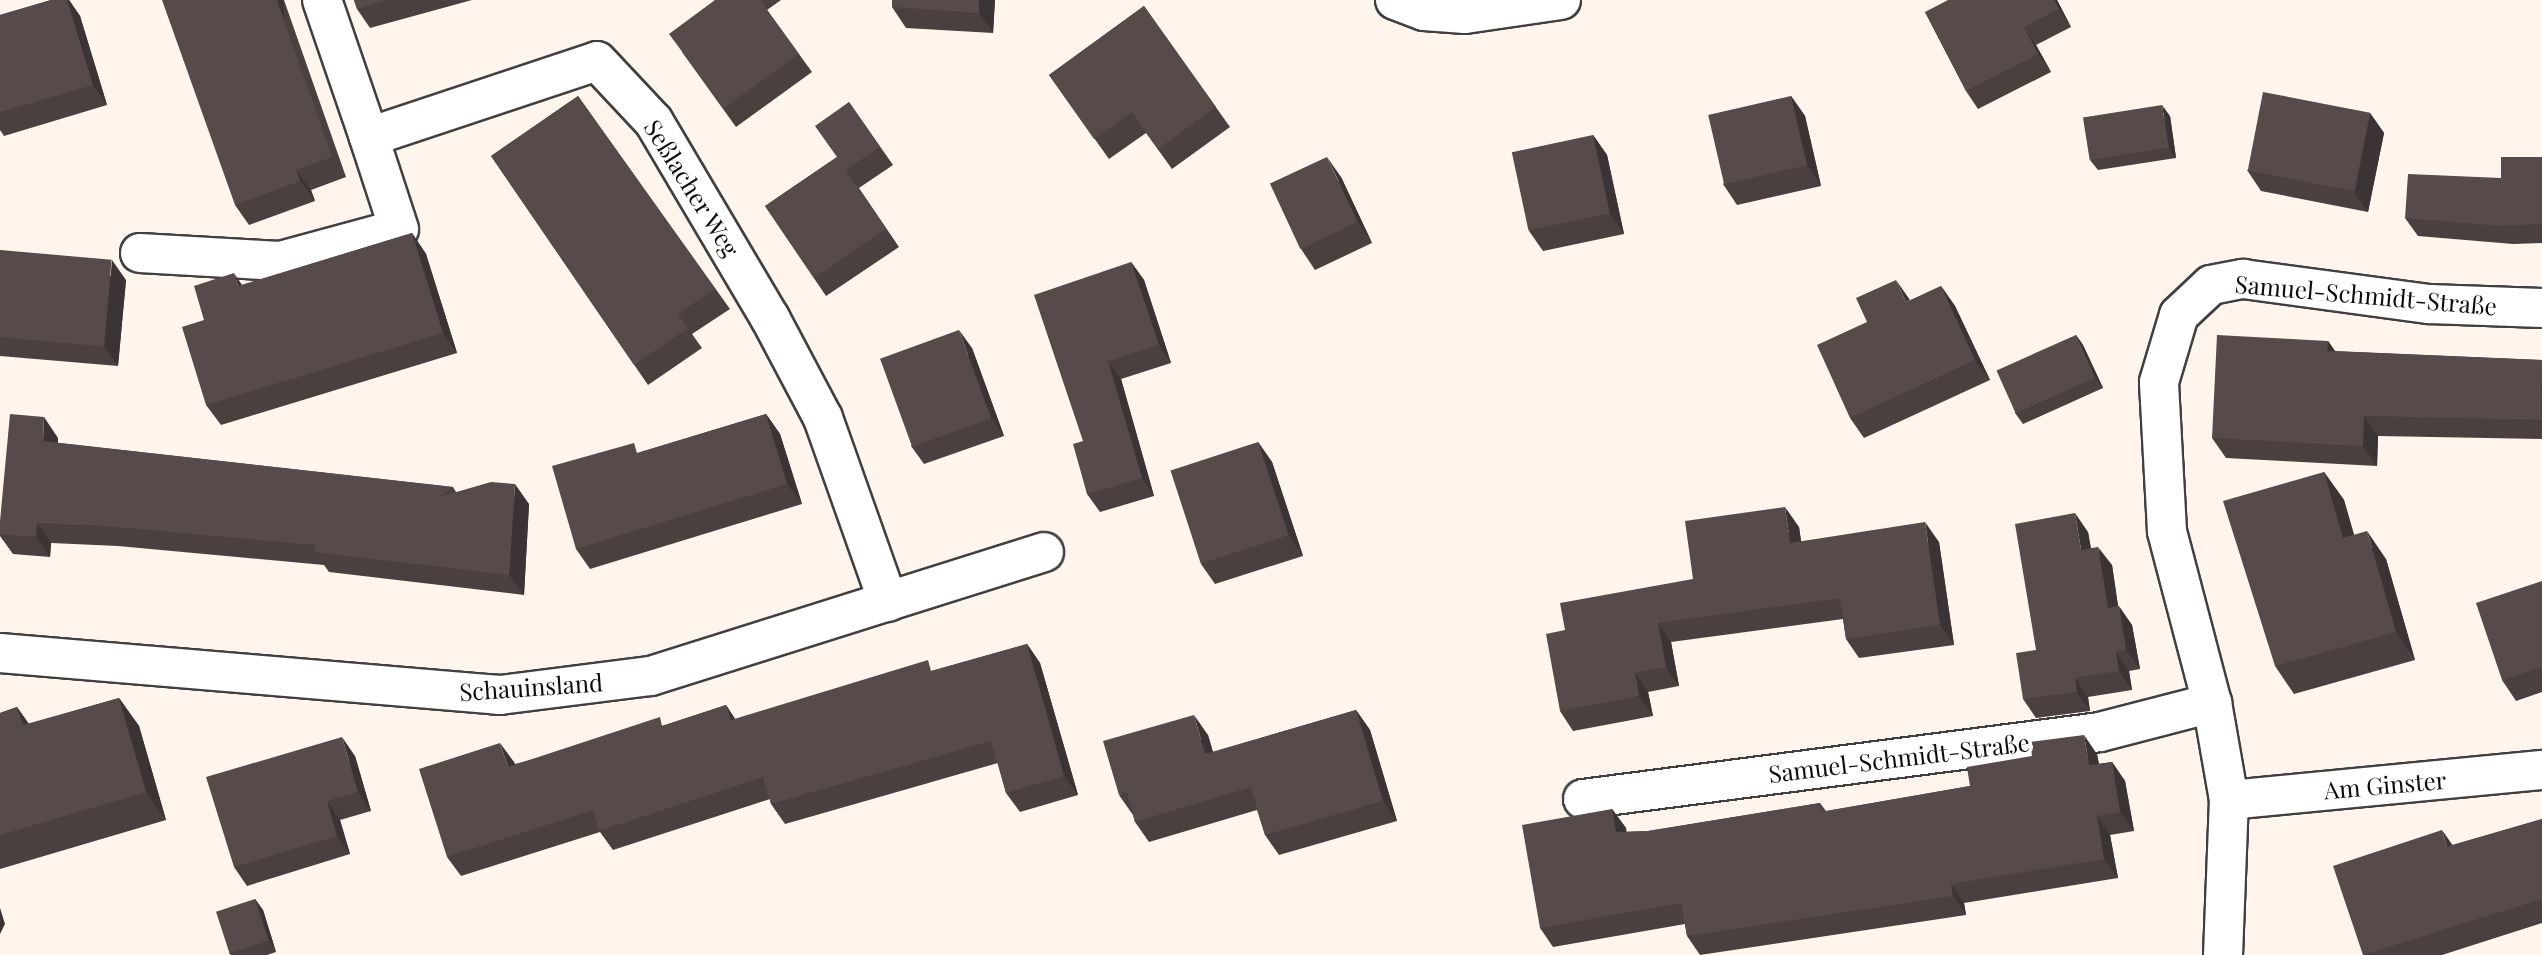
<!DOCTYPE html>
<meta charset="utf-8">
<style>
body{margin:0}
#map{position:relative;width:2542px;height:955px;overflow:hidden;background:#fff5ed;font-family:"Playfair Display",serif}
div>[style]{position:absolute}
.roads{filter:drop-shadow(2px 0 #404040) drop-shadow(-2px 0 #404040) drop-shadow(0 2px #404040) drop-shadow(0 -2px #404040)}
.minor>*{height:38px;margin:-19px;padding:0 19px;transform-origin:19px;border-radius:19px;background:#fff}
.wall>*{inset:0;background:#4a4040}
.shaded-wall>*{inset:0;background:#3c3434;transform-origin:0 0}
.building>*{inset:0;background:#564a4a;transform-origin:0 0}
span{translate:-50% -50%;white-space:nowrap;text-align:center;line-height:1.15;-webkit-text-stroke:7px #fff;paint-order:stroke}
.street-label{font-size:24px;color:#0d0d0d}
</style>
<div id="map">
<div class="roads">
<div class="minor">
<i style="left:322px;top:0;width:145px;rotate:71.1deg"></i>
<i style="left:369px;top:137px;width:240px;rotate:-18.4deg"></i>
<i style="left:597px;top:61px;width:83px;rotate:46.9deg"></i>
<i style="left:654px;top:122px;width:228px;rotate:59.4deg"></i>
<i style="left:770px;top:318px;width:113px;rotate:62.1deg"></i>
<i style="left:823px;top:418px;width:195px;rotate:70.5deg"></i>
<i style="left:1395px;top:0;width:31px;rotate:21deg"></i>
<i style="left:1424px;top:11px;width:41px;rotate:4.2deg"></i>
<i style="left:1465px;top:14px;width:97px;rotate:-8.3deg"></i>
<i style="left:140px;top:253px;width:140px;rotate:3.3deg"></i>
<i style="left:280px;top:261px;width:123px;rotate:-15.1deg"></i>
<i style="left:399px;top:229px;width:97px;rotate:-108.1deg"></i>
<i style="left:0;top:653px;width:502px;rotate:4.8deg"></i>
<i style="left:500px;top:695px;width:152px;rotate:-7.2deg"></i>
<i style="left:651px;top:676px;width:412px;rotate:-17.5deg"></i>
<i style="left:1583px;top:799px;width:521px;rotate:-7.38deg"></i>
<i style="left:2100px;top:732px;width:116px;rotate:-14.5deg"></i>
<i style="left:2229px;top:800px;width:314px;rotate:-5.5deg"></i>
<i style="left:2223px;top:955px;width:155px;rotate:-87.8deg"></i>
<i style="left:2229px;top:800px;width:98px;rotate:-99.9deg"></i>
<i style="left:2212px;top:703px;width:178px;rotate:-104.7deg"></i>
<i style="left:2167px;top:531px;width:149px;rotate:-93.1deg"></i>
<i style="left:2159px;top:382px;width:70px;rotate:-73.4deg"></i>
<i style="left:2179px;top:315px;width:44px;rotate:-43.2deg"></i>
<i style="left:2211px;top:285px;width:33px;rotate:-11deg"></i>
<i style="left:2243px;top:279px;width:188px;rotate:7.7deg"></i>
<i style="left:2429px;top:304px;width:113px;rotate:2deg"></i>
</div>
</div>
<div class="wall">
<i style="clip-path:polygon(51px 0,69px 0,80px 16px,107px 105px,4px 136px,0 130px,0 15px)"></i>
<i style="clip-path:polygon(284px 0,346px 177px,311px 190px,315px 201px,249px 225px,235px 205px)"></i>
<i style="clip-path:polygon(354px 0,472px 0,370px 28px,357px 9px)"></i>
<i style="clip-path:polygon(715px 0,781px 0,767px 10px,812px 72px,736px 127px,682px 52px)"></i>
<i style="clip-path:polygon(892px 0,995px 0,993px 33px,906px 28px,892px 7px)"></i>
<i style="clip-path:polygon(2057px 0,2071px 27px,2036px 45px,2051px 72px,1978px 109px,1966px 91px,1925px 12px)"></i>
<i style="clip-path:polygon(1144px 6px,1230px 127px,1172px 169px,1146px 133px,1109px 159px,1049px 75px)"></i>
<i style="clip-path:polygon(578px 96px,730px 309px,692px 334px,702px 348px,648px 385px,491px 156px)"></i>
<i style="clip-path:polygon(1791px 96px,1805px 116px,1821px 186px,1737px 205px,1723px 184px)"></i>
<i style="clip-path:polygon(849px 102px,893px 165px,859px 188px,899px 247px,826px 296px,765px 206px,837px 157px)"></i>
<i style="clip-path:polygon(2370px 113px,2384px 133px,2368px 212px,2261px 191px,2247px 170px)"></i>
<i style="clip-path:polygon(2170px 116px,2176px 158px,2098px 170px,2090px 160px)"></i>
<i style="clip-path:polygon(1593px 135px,1607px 155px,1624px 234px,1543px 251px,1529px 231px)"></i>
<i style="clip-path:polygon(2542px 157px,2542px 243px,2513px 244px,2418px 236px,2405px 218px,2501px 178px)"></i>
<i style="clip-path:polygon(1341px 177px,1372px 243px,1315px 270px,1301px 249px)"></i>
<i style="clip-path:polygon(412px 233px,426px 254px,457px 353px,221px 425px,206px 405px,204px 320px,242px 285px)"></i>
<i style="clip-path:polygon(0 250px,126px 280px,118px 366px,0 356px)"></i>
<i style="clip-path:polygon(1131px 262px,1144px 280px,1171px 363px,1121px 379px,1154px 496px,1100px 512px,1087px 494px,1083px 441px)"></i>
<i style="clip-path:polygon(1941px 286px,1955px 306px,1990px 380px,1864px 438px,1850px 418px,1867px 322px)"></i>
<i style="clip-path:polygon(2076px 335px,2083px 345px,2103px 388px,2023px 424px,2015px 413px)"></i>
<i style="clip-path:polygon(2328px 341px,2335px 351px,2542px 360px,2542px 439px,2378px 436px,2377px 466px,2226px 458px,2212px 438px)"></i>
<i style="clip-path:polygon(972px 348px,1004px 436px,924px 464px,911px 446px)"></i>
<i style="clip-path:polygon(766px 414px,780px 434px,802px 504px,590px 569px,576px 549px,641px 452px)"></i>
<i style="clip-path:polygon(58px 438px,58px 443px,453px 487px,456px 492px,529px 504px,524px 595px,329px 572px,324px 565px,118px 546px,51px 543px,50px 557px,13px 554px,0 536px,0 521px)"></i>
<i style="clip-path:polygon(1258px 442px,1272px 462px,1303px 556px,1215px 584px,1201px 564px)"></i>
<i style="clip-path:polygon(2324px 472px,2344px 500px,2354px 535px,2386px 559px,2415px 660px,2294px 694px,2275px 666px)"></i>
<i style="clip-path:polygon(1799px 527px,1801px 541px,1939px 542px,1954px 645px,1859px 658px,1846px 639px,1843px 619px,1671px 642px,1679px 686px,1648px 692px,1653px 716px,1573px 731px,1560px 711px,1565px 630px,1693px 579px)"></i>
<i style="clip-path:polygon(2088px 532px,2091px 548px,2112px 565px,2118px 606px,2132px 625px,2140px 669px,2129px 671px,2132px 690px,2088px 697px,2090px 711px,2036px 718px,2023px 699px,2036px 650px)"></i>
<i style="clip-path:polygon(2542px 581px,2542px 692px,2516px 701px,2502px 680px)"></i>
<i style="clip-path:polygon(1027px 644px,1040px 663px,1078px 795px,1020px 812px,1006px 793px,998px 763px,785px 824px,771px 804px,770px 799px,613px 850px,600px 832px,461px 876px,447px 857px,514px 762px,515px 764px,665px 725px,726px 705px,735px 719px,935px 670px)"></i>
<i style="clip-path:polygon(119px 698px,139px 726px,166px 820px,0 869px,0 713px,17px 707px,29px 724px)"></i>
<i style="clip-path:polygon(1356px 710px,1370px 730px,1397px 821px,1279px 855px,1265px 835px,1257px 810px,1149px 842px,1135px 822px,1133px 815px,1119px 795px,1208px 735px,1213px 752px)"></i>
<i style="clip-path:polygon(2097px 754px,2099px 764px,2112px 762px,2125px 781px,2134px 831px,2110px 835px,2118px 878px,1964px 903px,1966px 915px,1700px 955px,1687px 936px,1685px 924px,1553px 947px,1540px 928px,1612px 809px,1626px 828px,1626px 832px,1648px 831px,1820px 803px,1826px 811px,1970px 786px)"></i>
<i style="clip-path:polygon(355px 756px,371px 811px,340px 820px,350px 854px,247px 886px,234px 867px)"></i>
<i style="clip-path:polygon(2542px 819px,2542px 923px,2442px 955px,2363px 955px,2452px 845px)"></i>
<i style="clip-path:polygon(255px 899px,263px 910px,276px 952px,267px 955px,231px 955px,229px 953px)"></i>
</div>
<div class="shaded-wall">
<i style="clip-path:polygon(67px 0,69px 0,80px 16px,107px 105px,93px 85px)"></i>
<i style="left:277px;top:0;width:7px;height:166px"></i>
<i style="clip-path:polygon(979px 0,995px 0,993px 33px,979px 13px)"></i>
<i style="clip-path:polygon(2054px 0,2057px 0,2071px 27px,2059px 9px)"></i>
<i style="clip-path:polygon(2024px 27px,2036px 45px,2051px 72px,2038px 54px)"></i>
<i style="clip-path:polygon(1791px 96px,1805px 116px,1821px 186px,1807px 165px)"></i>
<i style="clip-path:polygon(2162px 105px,2170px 116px,2176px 158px,2169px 147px)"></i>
<i style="clip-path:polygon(2370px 113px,2384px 133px,2368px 212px,2354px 192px)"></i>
<i style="clip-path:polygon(1593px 135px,1607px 155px,1624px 234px,1610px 213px)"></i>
<i style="clip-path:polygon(1327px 157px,1341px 177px,1372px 243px,1358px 222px)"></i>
<i style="clip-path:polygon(296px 170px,311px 190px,315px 201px,300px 181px)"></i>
<i style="clip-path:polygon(412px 233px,426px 254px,457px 353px,443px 333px)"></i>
<i style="clip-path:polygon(112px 260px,126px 280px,118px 366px,104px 346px)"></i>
<i style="clip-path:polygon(1131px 262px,1144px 280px,1171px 363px,1159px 345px)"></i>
<i style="clip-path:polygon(234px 273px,248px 294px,238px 286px)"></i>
<i style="clip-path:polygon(1896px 280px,1910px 300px,1906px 302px)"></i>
<i style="clip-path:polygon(1941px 286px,1955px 306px,1990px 380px,1975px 360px)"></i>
<i style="clip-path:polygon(959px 330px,972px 348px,1004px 436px,991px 418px)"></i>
<i style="clip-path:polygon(2076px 335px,2083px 345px,2103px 388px,2095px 378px)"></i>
<i style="clip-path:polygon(2328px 341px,2342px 361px,2327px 351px)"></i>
<i style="clip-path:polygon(1108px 361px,1121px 379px,1154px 496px,1142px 478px)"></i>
<i style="clip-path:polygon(766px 414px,780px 434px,802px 504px,787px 484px)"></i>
<i style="clip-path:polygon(2364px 416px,2378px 436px,2377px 466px,2363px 446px)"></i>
<i style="clip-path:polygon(44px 417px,58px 438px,57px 461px,43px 441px)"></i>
<i style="clip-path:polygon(1258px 442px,1272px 462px,1303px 556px,1289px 535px)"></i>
<i style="clip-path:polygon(2324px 472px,2344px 500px,2363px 566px,2343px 538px)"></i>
<i style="clip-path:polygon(515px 484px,529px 504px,524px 595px,509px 575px)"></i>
<i style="clip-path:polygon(1785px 507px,1799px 527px,1804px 562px,1790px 543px)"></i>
<i style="clip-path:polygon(2075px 513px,2088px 532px,2094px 569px,2081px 550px)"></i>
<i style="clip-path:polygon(1925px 522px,1939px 542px,1954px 645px,1940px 625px)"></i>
<i style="clip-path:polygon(37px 523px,51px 543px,50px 557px,36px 537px)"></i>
<i style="clip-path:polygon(2367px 531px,2386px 559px,2415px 660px,2396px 632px)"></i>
<i style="clip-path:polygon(2098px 547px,2112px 565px,2121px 626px,2108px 608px)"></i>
<i style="clip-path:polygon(2119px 606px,2132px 625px,2140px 669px,2126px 650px)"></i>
<i style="clip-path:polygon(1658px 623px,1671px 642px,1679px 686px,1666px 667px)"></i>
<i style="clip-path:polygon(1027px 644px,1040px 663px,1078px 795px,1064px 776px)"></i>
<i style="clip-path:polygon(2116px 652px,2129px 671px,2132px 690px,2119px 671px)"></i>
<i style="clip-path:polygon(1635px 672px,1648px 692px,1653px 716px,1639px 696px)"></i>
<i style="clip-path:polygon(2075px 678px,2088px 697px,2090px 711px,2077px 692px)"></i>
<i style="clip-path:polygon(119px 698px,139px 726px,166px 820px,146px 792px)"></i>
<i style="clip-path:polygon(726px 705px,739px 725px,731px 720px)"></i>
<i style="clip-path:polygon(17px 707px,37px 736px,23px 725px)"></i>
<i style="clip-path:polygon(1356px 710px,1370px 730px,1397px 821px,1383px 801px)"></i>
<i style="clip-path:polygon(1194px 715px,1208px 735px,1219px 774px,1205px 754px)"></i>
<i style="clip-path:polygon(2084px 735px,2097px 754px,2102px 784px,2089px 765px)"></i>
<i style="clip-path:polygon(342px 737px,355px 756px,371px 811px,358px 792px)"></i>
<i style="clip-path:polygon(500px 743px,514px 762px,522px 786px,508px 767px)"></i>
<i style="clip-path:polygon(2112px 762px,2125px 781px,2134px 831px,2120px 812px)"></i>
<i style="clip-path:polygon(327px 801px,340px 820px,350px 854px,337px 836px)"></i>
<i style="clip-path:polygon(1612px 809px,1626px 828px,1630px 851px,1616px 832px)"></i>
<i style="clip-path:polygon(2097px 816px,2110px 835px,2118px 878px,2104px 859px)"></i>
<i style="clip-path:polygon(2442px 830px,2456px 850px,2447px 847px)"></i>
<i style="clip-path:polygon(1951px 884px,1964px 903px,1966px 915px,1953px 896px)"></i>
<i style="clip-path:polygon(255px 899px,263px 910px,276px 952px,269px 941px)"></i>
<i style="clip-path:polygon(0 908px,5px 924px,0 934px)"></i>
</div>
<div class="building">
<i style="clip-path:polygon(51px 0,67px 0,93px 85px,0 112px,0 15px)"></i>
<i style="clip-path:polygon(162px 0,277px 0,332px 157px,296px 170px,300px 181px,235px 205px)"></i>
<i style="clip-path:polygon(354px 0,388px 0,357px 9px)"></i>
<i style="clip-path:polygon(715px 0,760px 0,799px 54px,724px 108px,669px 34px)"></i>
<i style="clip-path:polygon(892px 0,979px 0,979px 13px,892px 7px)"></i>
<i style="clip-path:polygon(1948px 0,2054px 0,2059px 9px,2024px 27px,2038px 54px,1966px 91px,1925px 12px)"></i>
<i style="clip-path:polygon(1144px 6px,1216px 107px,1158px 149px,1132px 112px,1094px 139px,1049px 75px)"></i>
<i style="left:2263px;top:92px;width:109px;height:80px;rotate:11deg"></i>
<i style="clip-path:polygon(578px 96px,715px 289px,678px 314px,688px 328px,634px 365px,491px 156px)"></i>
<i style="left:1791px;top:96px;width:71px;height:85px;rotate:77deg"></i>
<i style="clip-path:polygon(849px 102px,880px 147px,846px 170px,886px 229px,814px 278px,765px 206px,837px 157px,815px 126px)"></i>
<i style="left:2162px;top:105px;width:43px;height:80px;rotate:81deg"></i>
<i style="left:1593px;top:135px;width:80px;height:83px;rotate:78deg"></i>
<i style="left:1327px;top:157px;width:72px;height:63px;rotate:65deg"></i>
<i style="clip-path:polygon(2501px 157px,2542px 157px,2542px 224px,2500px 226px,2405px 218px,2408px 174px,2501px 178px)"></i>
<i style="clip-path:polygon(412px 233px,443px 333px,206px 405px,182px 327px,204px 320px,194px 286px,234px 273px,238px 286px)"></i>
<i style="left:0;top:250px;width:112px;height:87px;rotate:5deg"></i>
<i style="clip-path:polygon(1131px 262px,1159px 345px,1108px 361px,1142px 478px,1087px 494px,1073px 444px,1083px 441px,1034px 295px)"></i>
<i style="clip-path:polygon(1896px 280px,1906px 302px,1941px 286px,1975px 360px,1850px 418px,1817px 345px,1867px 322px,1856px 298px)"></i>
<i style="left:959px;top:330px;width:94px;height:84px;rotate:70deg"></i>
<i style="left:2076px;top:335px;width:47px;height:87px;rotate:66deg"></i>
<i style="clip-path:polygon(2217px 335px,2328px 341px,2327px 351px,2542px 360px,2541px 420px,2364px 416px,2363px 446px,2212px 438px)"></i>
<i style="clip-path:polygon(10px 414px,44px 417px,43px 441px,453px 487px,439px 497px,491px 482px,515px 484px,509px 575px,314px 552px,315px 545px,104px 526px,37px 523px,36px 537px,0 534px,0 521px)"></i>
<i style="clip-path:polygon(766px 414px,787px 484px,576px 549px,552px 466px,634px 443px,637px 453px)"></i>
<i style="left:1258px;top:442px;width:98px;height:92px;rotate:72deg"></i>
<i style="clip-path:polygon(2324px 472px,2343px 538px,2367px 531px,2396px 632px,2275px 666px,2223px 501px)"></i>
<i style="clip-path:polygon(1785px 507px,1790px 543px,1925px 522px,1940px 625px,1846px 639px,1840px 598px,1658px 623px,1666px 667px,1635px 672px,1639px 696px,1560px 711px,1546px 634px,1565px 630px,1560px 603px,1693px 579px,1685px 521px)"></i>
<i style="clip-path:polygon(2075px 513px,2081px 550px,2098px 547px,2108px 608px,2119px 606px,2126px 650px,2116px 652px,2119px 671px,2075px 678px,2077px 692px,2023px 699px,2016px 653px,2036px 650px,2015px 524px)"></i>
<i style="clip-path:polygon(2542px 581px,2542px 667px,2502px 680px,2476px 603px)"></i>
<i style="clip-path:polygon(1027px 644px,1064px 776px,1006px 793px,991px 741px,771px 804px,763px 777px,599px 831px,593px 810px,447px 857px,419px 769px,500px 743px,508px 767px,660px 717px,662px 726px,726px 705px,731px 720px,928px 660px,931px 671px)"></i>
<i style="clip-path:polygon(119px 698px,146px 792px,0 835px,0 713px,17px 707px,23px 725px)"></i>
<i style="clip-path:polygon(1356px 710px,1383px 801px,1265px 835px,1251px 787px,1135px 822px,1127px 792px,1119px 795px,1103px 741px,1194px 715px,1205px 754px)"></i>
<i style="clip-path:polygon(2084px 735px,2089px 765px,2112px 762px,2120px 812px,2097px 816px,2104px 859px,1951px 884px,1953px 896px,1687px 936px,1681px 903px,1540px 928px,1522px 825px,1612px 809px,1616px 832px,1648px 831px,1820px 803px,1821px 812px,1970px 786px,1967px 767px,2032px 756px,2030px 742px)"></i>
<i style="clip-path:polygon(342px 737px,358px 792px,327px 801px,337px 836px,234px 867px,206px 777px)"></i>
<i style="clip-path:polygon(2542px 819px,2542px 899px,2363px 955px,2333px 866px,2442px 830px,2447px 847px)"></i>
<i style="left:255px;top:899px;width:44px;height:41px;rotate:72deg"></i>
</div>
<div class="street-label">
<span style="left:692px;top:188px;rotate:58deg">Seßlacher Weg</span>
<span style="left:2366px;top:295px;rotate:5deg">Samuel-Schmidt-Straße</span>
<span style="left:531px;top:687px;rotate:-4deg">Schauinsland</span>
<span style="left:1899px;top:758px;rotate:-7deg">Samuel-Schmidt-Straße</span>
<span style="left:2385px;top:785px;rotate:-5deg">Am Ginster</span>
</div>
</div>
